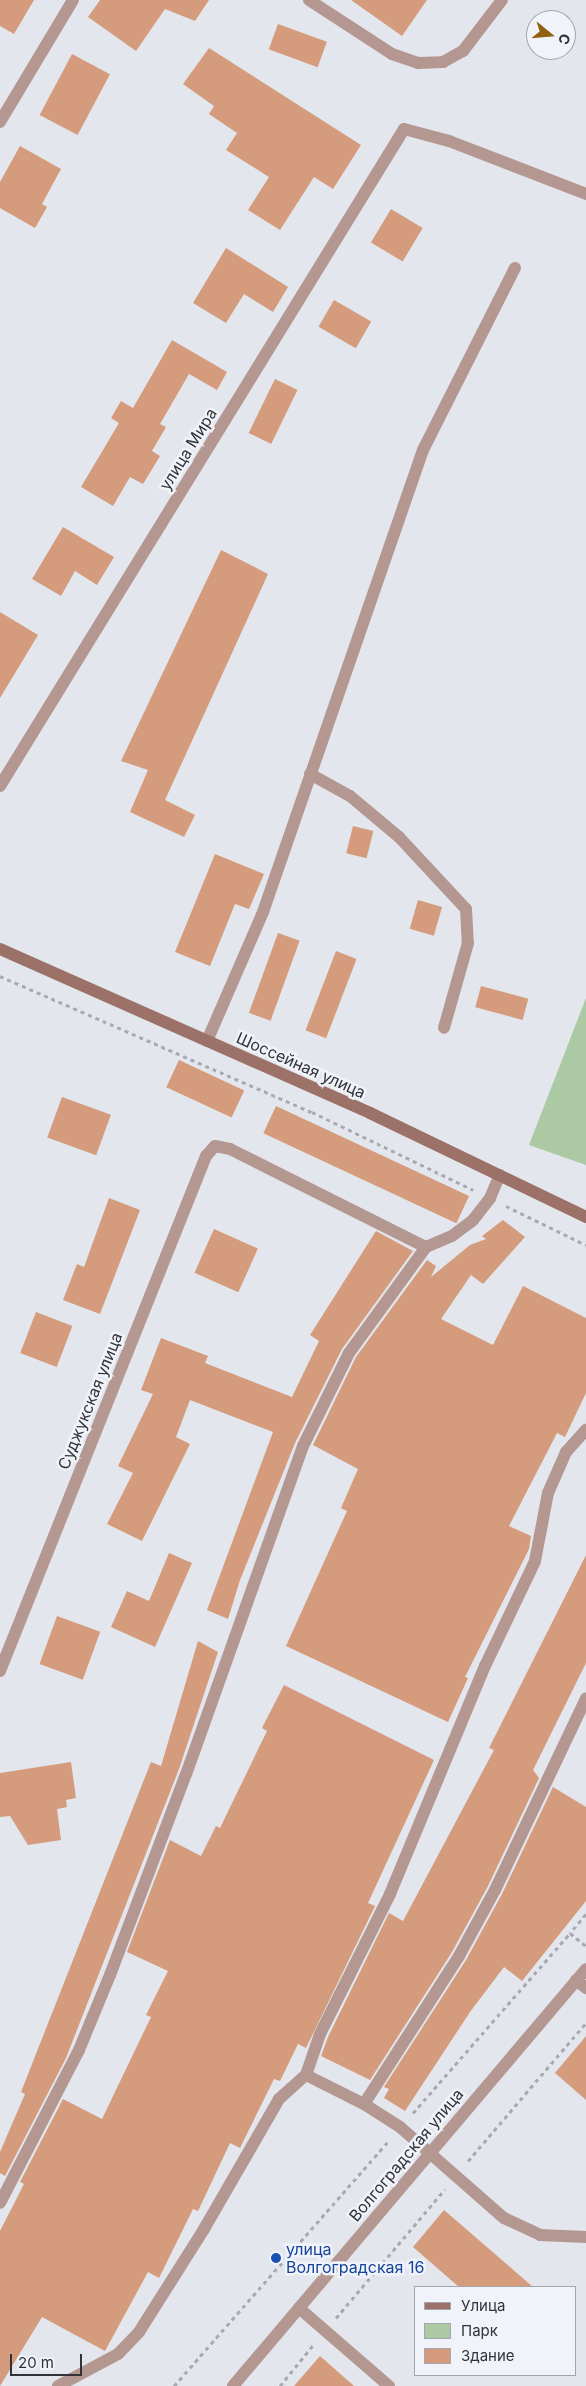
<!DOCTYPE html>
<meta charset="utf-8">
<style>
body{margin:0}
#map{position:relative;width:586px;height:2386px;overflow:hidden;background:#e3e6ec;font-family:Inter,sans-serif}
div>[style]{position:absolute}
.green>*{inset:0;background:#abc9a2}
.building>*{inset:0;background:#d49b7c;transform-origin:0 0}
.path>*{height:3px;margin-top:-1.5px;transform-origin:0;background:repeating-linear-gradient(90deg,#a8aaaf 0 4px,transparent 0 8px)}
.lane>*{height:12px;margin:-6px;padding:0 6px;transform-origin:6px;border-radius:6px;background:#b59791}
.street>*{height:12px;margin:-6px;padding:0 6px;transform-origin:6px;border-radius:6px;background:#b59791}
.secondary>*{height:12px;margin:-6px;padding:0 6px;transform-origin:6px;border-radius:6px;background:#9b7168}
.dots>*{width:14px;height:14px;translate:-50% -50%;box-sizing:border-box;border:2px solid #f0f3fa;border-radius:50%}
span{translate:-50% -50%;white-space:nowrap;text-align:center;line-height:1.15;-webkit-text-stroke:5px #f0f3fa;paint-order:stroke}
.street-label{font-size:16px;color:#323336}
.transit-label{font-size:16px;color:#164399}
.left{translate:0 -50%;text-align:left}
.legend{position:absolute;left:414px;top:2286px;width:162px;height:90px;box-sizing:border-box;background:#f0f3fa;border:1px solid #a4a6ac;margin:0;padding:6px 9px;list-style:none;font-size:15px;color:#323336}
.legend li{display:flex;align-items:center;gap:10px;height:25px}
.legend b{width:25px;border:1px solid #a4a6ac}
.north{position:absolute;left:526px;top:10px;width:50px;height:50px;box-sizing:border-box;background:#f0f3fa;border:1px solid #a4a6ac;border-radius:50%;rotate:107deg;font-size:14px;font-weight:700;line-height:20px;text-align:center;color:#323336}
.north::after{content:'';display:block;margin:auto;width:18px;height:22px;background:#91610e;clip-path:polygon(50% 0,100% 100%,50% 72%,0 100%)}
.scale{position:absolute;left:10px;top:2354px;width:72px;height:22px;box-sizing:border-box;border:2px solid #323336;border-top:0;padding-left:6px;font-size:15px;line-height:18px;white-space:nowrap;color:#323336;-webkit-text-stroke:4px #f0f3fa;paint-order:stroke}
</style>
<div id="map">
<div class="green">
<i style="clip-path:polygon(586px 998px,586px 1165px,529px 1145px)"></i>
</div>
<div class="building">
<i style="clip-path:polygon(0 0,34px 0,14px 34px,0 26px)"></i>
<i style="clip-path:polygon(100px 0,209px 0,195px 21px,165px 9px,136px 51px,88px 17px)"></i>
<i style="clip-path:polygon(351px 0,427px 0,402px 36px)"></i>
<i style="left:278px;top:24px;width:52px;height:27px;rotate:20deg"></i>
<i style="clip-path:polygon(209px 48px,361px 145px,333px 189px,314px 177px,280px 230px,248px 210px,269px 177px,226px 150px,237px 133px,209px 114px,214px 106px,183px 84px)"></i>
<i style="left:72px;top:54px;width:43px;height:69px;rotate:28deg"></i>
<i style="clip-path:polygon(20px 146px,61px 169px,42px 204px,47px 207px,35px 228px,0 208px,0 182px)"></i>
<i style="left:391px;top:209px;width:37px;height:39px;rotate:31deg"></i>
<i style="clip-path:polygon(226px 248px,288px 287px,273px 312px,244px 294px,226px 323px,193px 303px)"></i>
<i style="left:334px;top:300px;width:43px;height:31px;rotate:30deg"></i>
<i style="clip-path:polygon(172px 340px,227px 372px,217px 390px,189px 374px,160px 424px,166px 427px,152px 451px,160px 456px,143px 484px,130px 477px,113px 506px,81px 487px,119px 423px,111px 418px,121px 401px,133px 408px)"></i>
<i style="left:275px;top:379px;width:25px;height:60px;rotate:26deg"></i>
<i style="clip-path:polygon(63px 527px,114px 557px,97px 585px,75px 571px,61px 596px,32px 579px)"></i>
<i style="clip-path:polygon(221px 550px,268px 574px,165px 800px,195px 815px,184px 837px,130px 812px,148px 770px,121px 761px)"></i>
<i style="clip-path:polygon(0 612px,38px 635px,0 698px)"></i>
<i style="left:353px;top:826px;width:21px;height:28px;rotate:14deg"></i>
<i style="clip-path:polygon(215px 854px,264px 874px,249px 909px,235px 904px,210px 966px,175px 952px)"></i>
<i style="left:418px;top:900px;width:25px;height:30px;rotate:16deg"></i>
<i style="left:278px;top:933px;width:23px;height:85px;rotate:20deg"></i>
<i style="left:336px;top:951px;width:22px;height:85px;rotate:21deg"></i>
<i style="left:481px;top:986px;width:49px;height:22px;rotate:15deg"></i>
<i style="left:179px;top:1060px;width:72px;height:30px;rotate:25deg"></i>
<i style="left:62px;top:1097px;width:52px;height:43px;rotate:20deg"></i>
<i style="left:276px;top:1106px;width:213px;height:30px;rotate:25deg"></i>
<i style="clip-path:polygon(109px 1198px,140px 1210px,100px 1314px,63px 1300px,77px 1264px,84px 1267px)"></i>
<i style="clip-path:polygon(503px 1220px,525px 1237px,483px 1284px,471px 1275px,441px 1319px,493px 1345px,523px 1286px,586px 1318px,586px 1393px,565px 1437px,557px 1433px,509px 1526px,531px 1536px,529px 1549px,465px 1677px,468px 1678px,448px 1722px,286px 1646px,347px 1511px,341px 1508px,358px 1469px,313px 1445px,356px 1357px,427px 1260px,436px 1266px,431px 1277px,470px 1245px,486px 1239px,482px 1236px)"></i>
<i style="left:214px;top:1229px;width:48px;height:48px;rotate:24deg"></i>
<i style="clip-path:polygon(376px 1231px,413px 1251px,342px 1349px,295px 1443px,240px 1580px,228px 1619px,207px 1610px,273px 1432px,190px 1400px,176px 1437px,190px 1444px,142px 1541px,107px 1524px,133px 1473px,118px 1466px,153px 1394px,141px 1390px,161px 1338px,208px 1356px,205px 1363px,292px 1397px,319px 1341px,310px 1335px)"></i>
<i style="left:36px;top:1312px;width:39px;height:44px;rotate:21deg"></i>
<i style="clip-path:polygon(169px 1553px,192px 1563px,155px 1647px,111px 1627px,127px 1591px,149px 1601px)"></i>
<i style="clip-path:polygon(586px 1555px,586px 1663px,533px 1770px,539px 1778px,488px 1886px,452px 1952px,370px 2080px,321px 2056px,328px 2037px,389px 1913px,403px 1921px,494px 1750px,489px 1748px)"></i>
<i style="left:57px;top:1616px;width:46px;height:51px;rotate:20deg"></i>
<i style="clip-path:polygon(198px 1641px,218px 1652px,179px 1769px,66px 2058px,5px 2176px,0 2173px,0 2152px,25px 2094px,21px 2092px,151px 1762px,161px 1766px)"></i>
<i style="clip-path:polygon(284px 1685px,434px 1760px,368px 1903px,375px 1906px,306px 2048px,298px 2044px,280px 2081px,274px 2079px,240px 2148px,230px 2143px,198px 2211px,193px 2209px,159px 2278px,148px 2272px,105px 2351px,42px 2317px,0 2386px,0 2231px,24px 2184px,20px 2182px,63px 2099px,102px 2119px,151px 2017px,146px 2015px,168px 1971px,127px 1952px,170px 1840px,201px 1856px,216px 1826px,220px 1828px,267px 1731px,262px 1728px)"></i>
<i style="clip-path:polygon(71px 1762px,76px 1798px,66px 1800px,67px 1807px,57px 1809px,61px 1840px,28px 1845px,10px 1816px,0 1817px,0 1773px)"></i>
<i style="clip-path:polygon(553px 1787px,586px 1807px,586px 1901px,522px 1981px,504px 1967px,470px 2012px,405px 2111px,384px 2098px,389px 2089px,384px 2087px,466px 1960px,502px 1894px)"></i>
<i style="clip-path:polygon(586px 2036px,586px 2100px,555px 2073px)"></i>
<i style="clip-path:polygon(444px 2210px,533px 2287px,459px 2287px,413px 2247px)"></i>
<i style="clip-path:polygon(320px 2356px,354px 2386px,294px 2386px)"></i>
</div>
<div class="path">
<i style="left:0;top:976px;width:340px;rotate:23.6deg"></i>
<i style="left:312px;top:1112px;width:179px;rotate:25.8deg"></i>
<i style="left:506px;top:1206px;width:89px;rotate:26deg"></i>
<i style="left:586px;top:1914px;width:25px;rotate:130deg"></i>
<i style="left:570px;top:1933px;width:21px;rotate:39deg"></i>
<i style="left:413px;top:2113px;width:239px;rotate:-48.9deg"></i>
<i style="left:468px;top:2161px;width:182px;rotate:-49.5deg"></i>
<i style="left:336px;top:2318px;width:169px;rotate:-49.8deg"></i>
<i style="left:174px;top:2386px;width:327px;rotate:-48.8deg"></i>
<i style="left:280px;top:2386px;width:54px;rotate:-51deg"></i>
</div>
<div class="lane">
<i style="left:404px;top:129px;width:47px;rotate:14.9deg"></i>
<i style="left:449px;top:141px;width:147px;rotate:21.1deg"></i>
<i style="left:310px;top:774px;width:46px;rotate:28.8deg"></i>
<i style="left:350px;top:796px;width:64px;rotate:39.9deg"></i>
<i style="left:399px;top:837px;width:98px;rotate:47.1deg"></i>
<i style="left:466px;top:909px;width:34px;rotate:87deg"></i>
<i style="left:468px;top:943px;width:88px;rotate:105.8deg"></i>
<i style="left:207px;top:1041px;width:141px;rotate:-66.5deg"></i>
<i style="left:263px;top:912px;width:489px;rotate:-70.9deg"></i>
<i style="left:423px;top:450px;width:204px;rotate:-63.2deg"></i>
<i style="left:576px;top:1980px;width:13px;rotate:39deg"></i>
<i style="left:306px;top:2075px;width:65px;rotate:26.6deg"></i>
<i style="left:364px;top:2104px;width:43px;rotate:32.6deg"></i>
<i style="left:400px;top:2127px;width:138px;rotate:41.2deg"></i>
<i style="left:504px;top:2218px;width:40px;rotate:25deg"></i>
<i style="left:540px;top:2235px;width:46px;rotate:2.5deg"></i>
<i style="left:364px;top:2104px;width:176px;rotate:-57.3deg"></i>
<i style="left:459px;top:1956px;width:75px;rotate:-61.4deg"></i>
<i style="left:495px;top:1890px;width:212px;rotate:-64.6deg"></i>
<i style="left:299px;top:2308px;width:119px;rotate:40.9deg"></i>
<i style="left:58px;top:2386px;width:68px;rotate:-28.1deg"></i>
<i style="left:118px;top:2354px;width:30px;rotate:-46deg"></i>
<i style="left:139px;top:2332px;width:122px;rotate:-57.7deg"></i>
<i style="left:204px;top:2229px;width:150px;rotate:-60deg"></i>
<i style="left:279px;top:2099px;width:36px;rotate:-42deg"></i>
<i style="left:306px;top:2075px;width:43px;rotate:-71.1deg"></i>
<i style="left:320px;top:2034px;width:157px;rotate:-63.4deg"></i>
<i style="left:390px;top:1894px;width:247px;rotate:-67.4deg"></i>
<i style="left:485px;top:1666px;width:116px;rotate:-64.5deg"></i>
<i style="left:535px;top:1561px;width:69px;rotate:-79.2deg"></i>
<i style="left:548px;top:1493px;width:45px;rotate:-66.3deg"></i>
<i style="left:566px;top:1452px;width:30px;rotate:-48deg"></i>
</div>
<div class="street">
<i style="left:309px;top:0;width:99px;rotate:33deg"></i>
<i style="left:392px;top:54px;width:28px;rotate:19deg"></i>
<i style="left:418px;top:63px;width:25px;rotate:-2deg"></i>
<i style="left:443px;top:62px;width:23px;rotate:-29deg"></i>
<i style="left:463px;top:51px;width:64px;rotate:-52.6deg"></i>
<i style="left:0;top:122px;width:142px;rotate:-59.1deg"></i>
<i style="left:0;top:786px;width:771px;rotate:-58.41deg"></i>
<i style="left:426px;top:1247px;width:28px;rotate:-23deg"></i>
<i style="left:452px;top:1236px;width:26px;rotate:-37deg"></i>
<i style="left:473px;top:1220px;width:28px;rotate:-52deg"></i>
<i style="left:490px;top:1198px;width:25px;rotate:-67deg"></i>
<i style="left:0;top:1671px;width:555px;rotate:-68.2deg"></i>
<i style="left:206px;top:1156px;width:13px;rotate:-48deg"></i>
<i style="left:215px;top:1146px;width:15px;rotate:11deg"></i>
<i style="left:230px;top:1149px;width:219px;rotate:26.6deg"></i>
<i style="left:426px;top:1247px;width:131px;rotate:126deg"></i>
<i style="left:349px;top:1353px;width:104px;rotate:116.3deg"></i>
<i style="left:303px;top:1446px;width:348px;rotate:109.6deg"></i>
<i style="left:186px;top:1774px;width:215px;rotate:110.7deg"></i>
<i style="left:110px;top:1975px;width:81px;rotate:112.5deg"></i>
<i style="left:79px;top:2050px;width:172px;rotate:117.3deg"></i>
<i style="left:233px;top:2386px;width:546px;rotate:-49.75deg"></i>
</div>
<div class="secondary">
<i style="left:0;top:949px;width:405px;rotate:23.9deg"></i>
<i style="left:370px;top:1113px;width:240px;rotate:25.7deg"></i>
</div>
<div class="dots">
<i style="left:276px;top:2258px;background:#1a4fb4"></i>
</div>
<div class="street-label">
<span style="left:188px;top:449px;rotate:-58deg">улица Мира</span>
<span style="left:301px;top:1065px;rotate:24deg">Шоссейная улица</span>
<span style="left:90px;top:1401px;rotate:-68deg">Суджукская улица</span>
<span style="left:406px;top:2155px;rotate:-50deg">Волгоградская улица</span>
</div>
<div class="transit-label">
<span class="left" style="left:286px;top:2258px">улица<br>Волгоградская 16</span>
</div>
<ul class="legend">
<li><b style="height:6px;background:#9b7168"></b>Улица</li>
<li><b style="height:14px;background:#abc9a2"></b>Парк</li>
<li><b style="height:14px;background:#d49b7c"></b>Здание</li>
</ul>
<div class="north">С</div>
<div class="scale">20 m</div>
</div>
